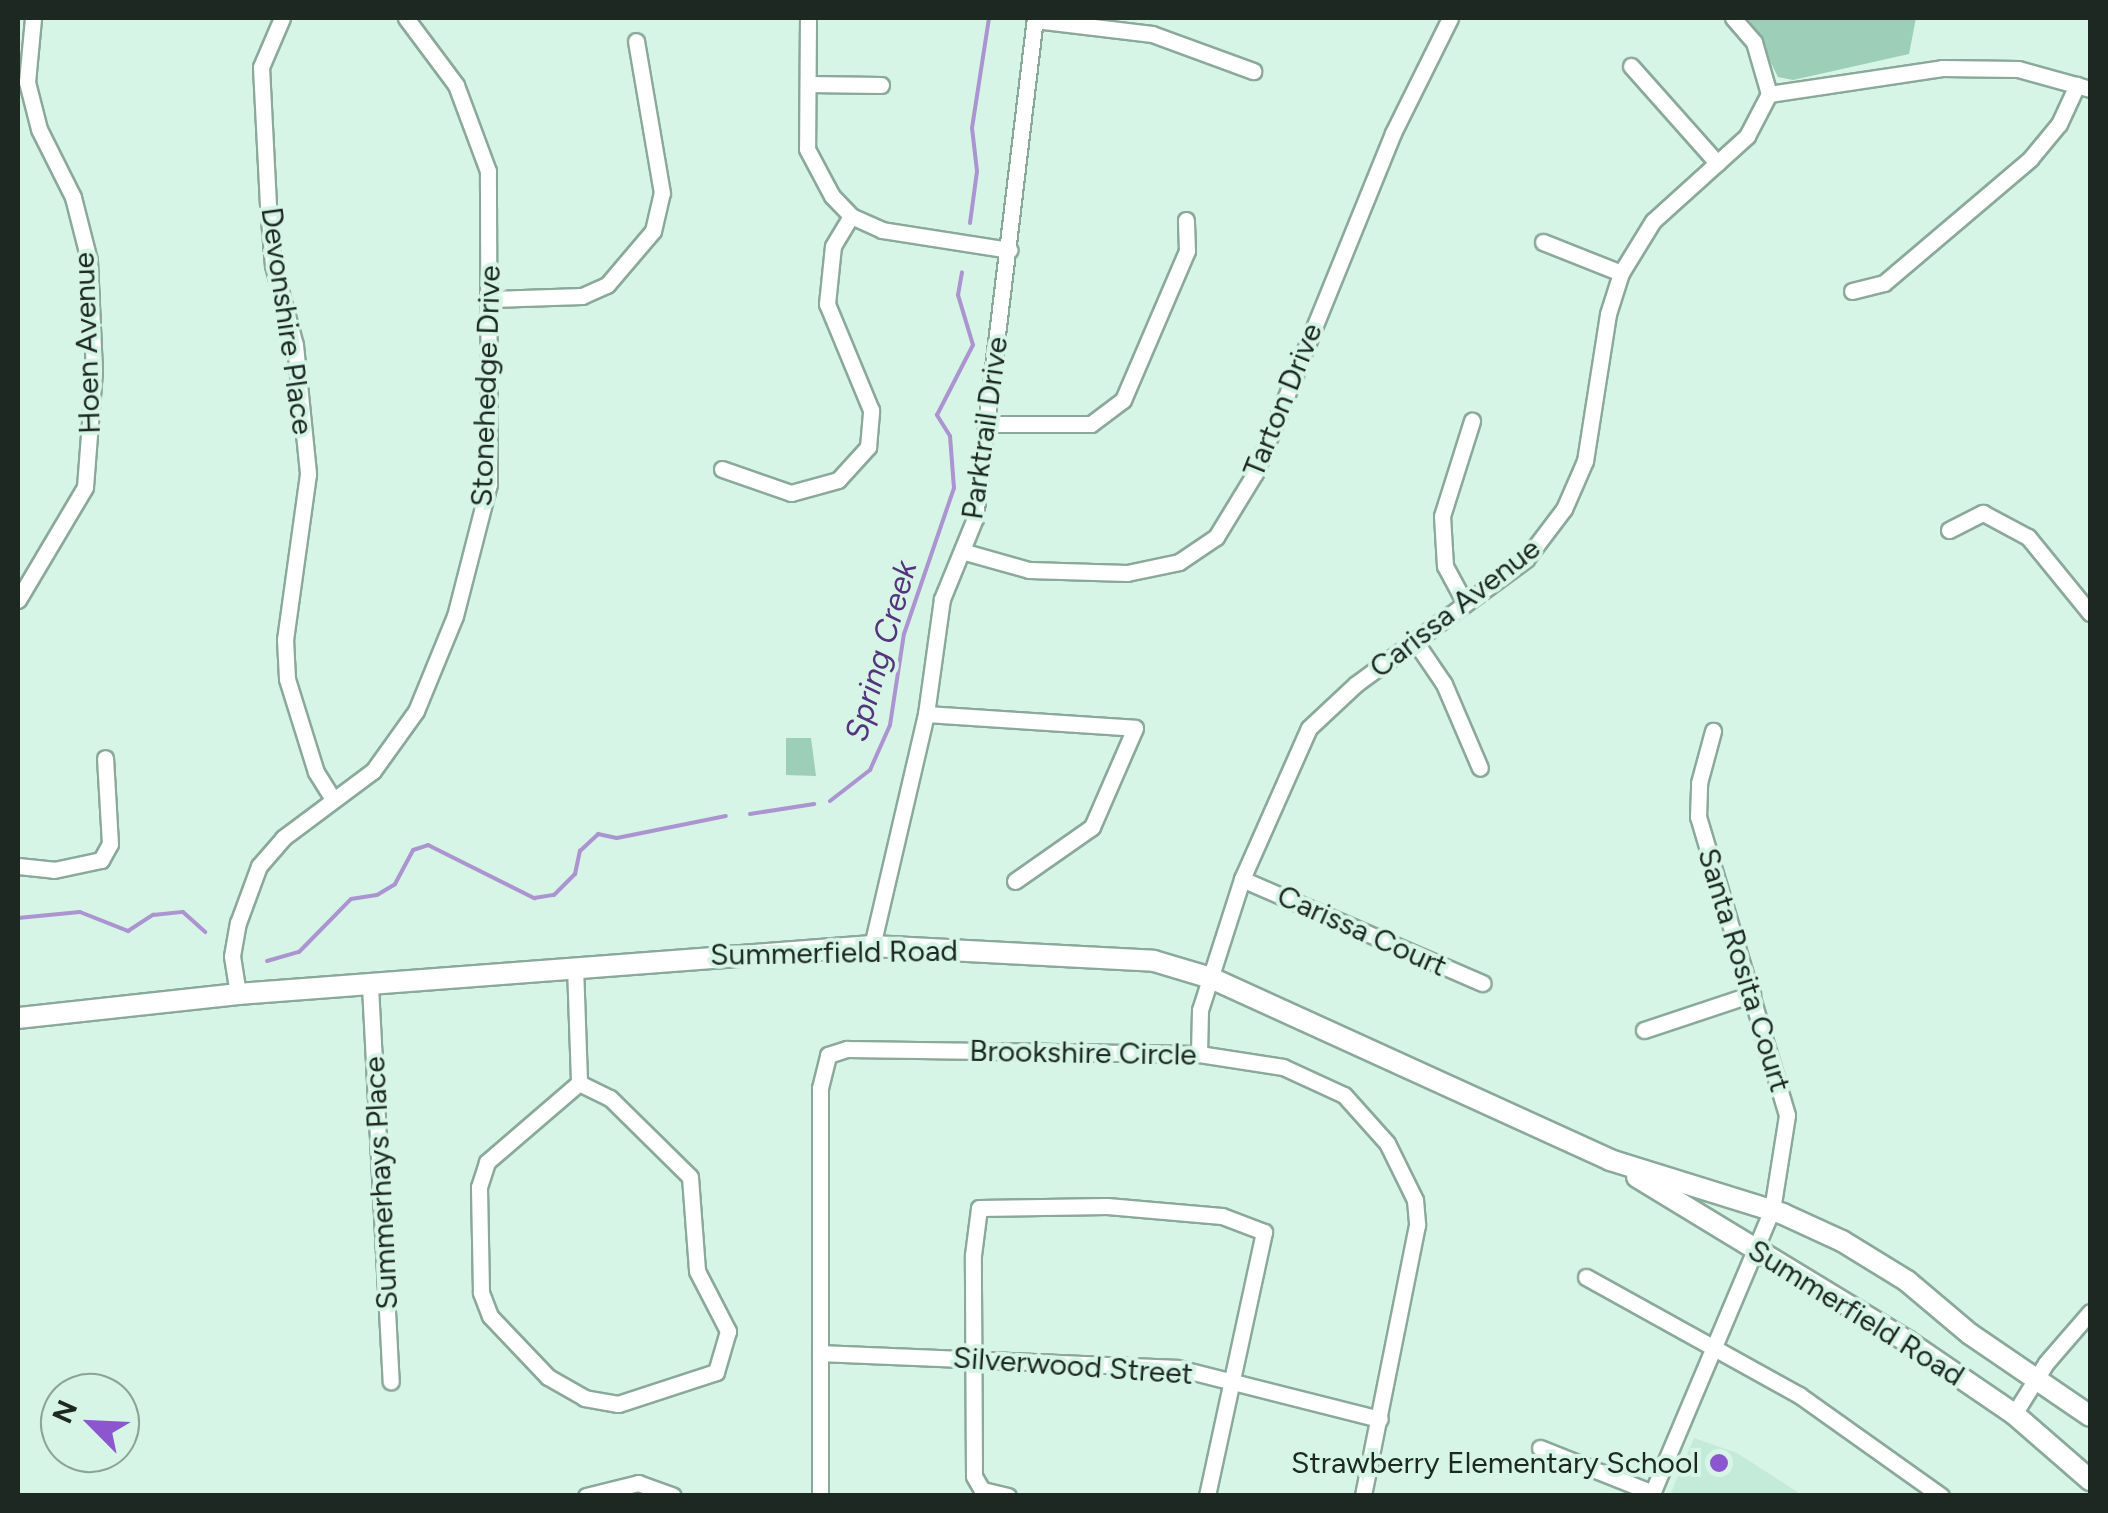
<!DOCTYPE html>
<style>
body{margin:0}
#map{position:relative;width:2108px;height:1513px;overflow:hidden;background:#d6f5e7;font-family:Figtree,sans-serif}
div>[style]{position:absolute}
.built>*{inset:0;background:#c4ebd9}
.green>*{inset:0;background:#9dceb8}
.stream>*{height:4px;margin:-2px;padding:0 2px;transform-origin:2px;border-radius:2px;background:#ab94cf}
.roads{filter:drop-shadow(2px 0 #8ba99b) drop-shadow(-2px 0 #8ba99b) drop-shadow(0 2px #8ba99b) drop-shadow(0 -2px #8ba99b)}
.minor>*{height:15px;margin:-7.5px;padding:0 7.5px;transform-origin:7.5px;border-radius:7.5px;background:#fff}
.tertiary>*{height:20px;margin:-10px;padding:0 10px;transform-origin:10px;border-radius:10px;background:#fff}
.dots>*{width:28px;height:28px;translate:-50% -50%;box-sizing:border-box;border:5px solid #d6f5e7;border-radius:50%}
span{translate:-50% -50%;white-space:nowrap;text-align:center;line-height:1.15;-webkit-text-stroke:8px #d6f5e7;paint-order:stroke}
.street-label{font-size:30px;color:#1d2823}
.poi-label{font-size:30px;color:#1d2823}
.right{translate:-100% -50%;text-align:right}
.water-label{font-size:32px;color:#54347c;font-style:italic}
.frame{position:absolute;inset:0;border:20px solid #1d2823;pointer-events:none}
.north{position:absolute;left:40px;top:1373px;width:100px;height:100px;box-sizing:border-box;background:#d6f5e7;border:2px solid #8ca399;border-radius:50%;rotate:294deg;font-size:28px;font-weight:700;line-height:40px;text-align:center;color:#1d2823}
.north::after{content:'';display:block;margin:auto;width:35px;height:45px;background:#8b56ce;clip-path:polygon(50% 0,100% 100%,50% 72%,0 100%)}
</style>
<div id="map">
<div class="built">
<i style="clip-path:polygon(1694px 1438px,1737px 1453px,1802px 1495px,1670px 1495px)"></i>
</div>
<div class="green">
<i style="clip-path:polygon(1748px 18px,1916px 18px,1909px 54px,1793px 80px,1778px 77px)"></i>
<i style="clip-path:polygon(786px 738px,811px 738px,816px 776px,786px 775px)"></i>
</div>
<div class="stream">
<i style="left:970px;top:223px;width:52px;rotate:-82.3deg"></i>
<i style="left:977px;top:171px;width:43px;rotate:-96.6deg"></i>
<i style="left:972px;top:128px;width:111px;rotate:-81.2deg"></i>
<i style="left:830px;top:801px;width:51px;rotate:-37.8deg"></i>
<i style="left:870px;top:770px;width:49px;rotate:-66deg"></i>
<i style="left:890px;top:725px;width:92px;rotate:-81.3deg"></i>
<i style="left:904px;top:634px;width:154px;rotate:-71.1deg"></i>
<i style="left:954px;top:488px;width:52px;rotate:-94.4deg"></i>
<i style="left:950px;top:436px;width:25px;rotate:-122deg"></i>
<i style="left:937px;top:415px;width:79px;rotate:-62.8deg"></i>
<i style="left:973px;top:345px;width:52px;rotate:-106.7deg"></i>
<i style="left:958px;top:295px;width:23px;rotate:-80deg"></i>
<i style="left:750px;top:814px;width:65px;rotate:-8.9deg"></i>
<i style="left:18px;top:918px;width:62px;rotate:-5.5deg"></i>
<i style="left:80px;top:912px;width:52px;rotate:21.6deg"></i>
<i style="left:128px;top:931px;width:30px;rotate:-33deg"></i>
<i style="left:153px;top:915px;width:30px;rotate:-6deg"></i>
<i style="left:183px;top:912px;width:30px;rotate:42deg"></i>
<i style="left:267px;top:961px;width:33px;rotate:-16deg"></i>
<i style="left:299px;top:952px;width:74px;rotate:-45.5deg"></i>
<i style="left:351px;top:899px;width:26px;rotate:-9deg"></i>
<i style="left:377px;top:895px;width:21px;rotate:-31deg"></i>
<i style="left:395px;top:884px;width:38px;rotate:-62deg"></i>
<i style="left:413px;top:850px;width:16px;rotate:-18deg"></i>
<i style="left:428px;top:845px;width:119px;rotate:26.6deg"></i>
<i style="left:534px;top:898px;width:20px;rotate:-9deg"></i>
<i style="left:554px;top:895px;width:30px;rotate:-45deg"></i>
<i style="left:575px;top:874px;width:24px;rotate:-78deg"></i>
<i style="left:580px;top:851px;width:25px;rotate:-43deg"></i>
<i style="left:598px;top:834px;width:19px;rotate:12deg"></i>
<i style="left:617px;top:838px;width:111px;rotate:-11.4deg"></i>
</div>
<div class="roads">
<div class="minor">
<i style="left:282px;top:18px;width:53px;rotate:113.2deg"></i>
<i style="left:261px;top:67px;width:139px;rotate:87.1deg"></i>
<i style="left:268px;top:206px;width:59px;rotate:85.2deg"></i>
<i style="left:273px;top:265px;width:83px;rotate:74.6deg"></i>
<i style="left:295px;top:345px;width:130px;rotate:84.2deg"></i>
<i style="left:308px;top:474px;width:167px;rotate:97.9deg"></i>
<i style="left:285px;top:639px;width:40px;rotate:87.1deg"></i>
<i style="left:287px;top:679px;width:97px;rotate:72.7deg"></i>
<i style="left:316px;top:772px;width:32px;rotate:58deg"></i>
<i style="left:808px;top:18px;width:131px;rotate:90.4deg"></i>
<i style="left:807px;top:149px;width:53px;rotate:62deg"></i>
<i style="left:832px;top:196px;width:28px;rotate:46deg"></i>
<i style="left:851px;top:216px;width:34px;rotate:24deg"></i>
<i style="left:882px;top:230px;width:129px;rotate:8.9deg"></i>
<i style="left:1035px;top:20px;width:118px;rotate:6.8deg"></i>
<i style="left:1152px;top:34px;width:108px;rotate:20.1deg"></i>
<i style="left:1631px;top:66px;width:130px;rotate:48.4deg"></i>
<i style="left:808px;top:84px;width:73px;rotate:0.8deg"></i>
<i style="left:1769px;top:94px;width:175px;rotate:-8.5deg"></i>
<i style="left:1942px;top:68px;width:76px;rotate:0.8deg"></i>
<i style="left:2018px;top:69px;width:75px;rotate:15.5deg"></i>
<i style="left:1543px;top:242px;width:84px;rotate:21.7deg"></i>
<i style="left:1852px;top:291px;width:33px;rotate:-14deg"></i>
<i style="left:1884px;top:283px;width:192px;rotate:-40.3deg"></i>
<i style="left:2030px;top:159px;width:45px;rotate:-50.4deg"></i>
<i style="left:2059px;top:124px;width:43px;rotate:-65.2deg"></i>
<i style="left:492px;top:299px;width:90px;rotate:-1.9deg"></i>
<i style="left:582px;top:296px;width:27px;rotate:-24deg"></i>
<i style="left:607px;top:285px;width:71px;rotate:-49.6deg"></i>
<i style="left:653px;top:231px;width:39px;rotate:-77deg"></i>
<i style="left:662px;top:193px;width:154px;rotate:-99.7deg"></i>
<i style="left:989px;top:424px;width:102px"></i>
<i style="left:1091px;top:424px;width:40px;rotate:-37deg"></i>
<i style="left:1123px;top:400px;width:162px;rotate:-66.8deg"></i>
<i style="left:1187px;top:251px;width:31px;rotate:-92deg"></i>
<i style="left:722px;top:469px;width:73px;rotate:19.2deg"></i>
<i style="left:791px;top:493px;width:49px;rotate:-15.5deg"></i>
<i style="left:838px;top:480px;width:45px;rotate:-47.7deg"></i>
<i style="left:868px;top:447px;width:37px;rotate:-85deg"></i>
<i style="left:871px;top:410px;width:115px;rotate:-112.5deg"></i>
<i style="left:827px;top:304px;width:58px;rotate:-84.1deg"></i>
<i style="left:833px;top:246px;width:35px;rotate:-59deg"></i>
<i style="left:1949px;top:530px;width:38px;rotate:-27deg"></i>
<i style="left:1983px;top:513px;width:51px;rotate:28.1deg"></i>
<i style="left:2028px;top:537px;width:98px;rotate:50.8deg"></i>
<i style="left:965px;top:552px;width:66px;rotate:15.7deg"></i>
<i style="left:1029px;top:570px;width:98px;rotate:1.8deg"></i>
<i style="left:1127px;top:573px;width:53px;rotate:-11.9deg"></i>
<i style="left:1179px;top:562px;width:45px;rotate:-34deg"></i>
<i style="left:1216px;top:537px;width:75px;rotate:-58.6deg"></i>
<i style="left:1255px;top:473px;width:367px;rotate:-67.9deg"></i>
<i style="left:1393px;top:133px;width:128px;rotate:-63.6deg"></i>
<i style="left:18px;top:600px;width:131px;rotate:-59.3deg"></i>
<i style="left:85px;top:487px;width:116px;rotate:-85.6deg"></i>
<i style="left:94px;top:371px;width:111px;rotate:-92.6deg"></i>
<i style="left:89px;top:260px;width:65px;rotate:-104.3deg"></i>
<i style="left:73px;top:197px;width:76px;rotate:-116.6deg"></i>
<i style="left:39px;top:129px;width:49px;rotate:-104.3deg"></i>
<i style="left:27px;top:82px;width:64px;rotate:-84.6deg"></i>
<i style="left:1465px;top:603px;width:42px;rotate:-118.4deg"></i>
<i style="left:1445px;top:566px;width:50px;rotate:-93.4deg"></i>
<i style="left:1442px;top:516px;width:100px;rotate:-72.5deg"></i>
<i style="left:1414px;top:640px;width:53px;rotate:55.7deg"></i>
<i style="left:1444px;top:684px;width:91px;rotate:66.8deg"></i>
<i style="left:926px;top:714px;width:209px;rotate:3.8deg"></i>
<i style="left:1135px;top:728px;width:108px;rotate:113.5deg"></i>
<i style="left:1092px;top:827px;width:94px;rotate:145deg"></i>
<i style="left:18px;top:866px;width:36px;rotate:6deg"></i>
<i style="left:54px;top:870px;width:48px;rotate:-12deg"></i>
<i style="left:101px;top:860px;width:18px;rotate:-61deg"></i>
<i style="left:110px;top:844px;width:86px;rotate:-93.3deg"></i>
<i style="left:1242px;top:879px;width:262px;rotate:23.4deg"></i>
<i style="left:872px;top:946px;width:238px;rotate:-76.9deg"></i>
<i style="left:926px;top:714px;width:116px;rotate:-82.1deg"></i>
<i style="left:942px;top:599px;width:87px;rotate:-67.8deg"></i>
<i style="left:975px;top:518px;width:504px;rotate:-83.16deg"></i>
<i style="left:575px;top:966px;width:117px;rotate:88deg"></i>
<i style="left:370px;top:986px;width:396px;rotate:87deg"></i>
<i style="left:238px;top:994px;width:38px;rotate:-99deg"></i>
<i style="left:232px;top:956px;width:34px;rotate:-80deg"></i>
<i style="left:238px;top:923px;width:61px;rotate:-69.8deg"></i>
<i style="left:259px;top:866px;width:37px;rotate:-49deg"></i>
<i style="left:283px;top:838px;width:112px;rotate:-36.7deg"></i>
<i style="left:373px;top:771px;width:74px;rotate:-54.4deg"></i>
<i style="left:416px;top:711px;width:103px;rotate:-67.7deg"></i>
<i style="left:455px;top:616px;width:136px;rotate:-75.6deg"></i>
<i style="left:489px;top:484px;width:313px;rotate:-90.2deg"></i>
<i style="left:488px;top:171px;width:92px;rotate:-110.4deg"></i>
<i style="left:456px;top:85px;width:84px;rotate:-126.7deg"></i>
<i style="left:1644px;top:1030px;width:114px;rotate:-18.4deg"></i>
<i style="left:1199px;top:1054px;width:44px;rotate:-88.7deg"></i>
<i style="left:1200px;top:1010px;width:138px;rotate:-72.2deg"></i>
<i style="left:1242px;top:879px;width:165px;rotate:-66.1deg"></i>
<i style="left:1309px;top:728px;width:64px;rotate:-43.1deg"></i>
<i style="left:1356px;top:684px;width:211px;rotate:-36.3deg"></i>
<i style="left:1526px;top:559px;width:63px;rotate:-52.8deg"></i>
<i style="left:1564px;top:509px;width:52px;rotate:-66.4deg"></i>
<i style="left:1585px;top:461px;width:149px;rotate:-81.1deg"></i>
<i style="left:1608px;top:314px;width:43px;rotate:-72.4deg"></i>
<i style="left:1621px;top:273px;width:61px;rotate:-58.4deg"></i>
<i style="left:1653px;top:221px;width:127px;rotate:-42.1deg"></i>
<i style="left:1747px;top:136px;width:47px;rotate:-62.4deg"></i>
<i style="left:1769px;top:94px;width:54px;rotate:-106.1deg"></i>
<i style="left:1754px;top:42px;width:32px;rotate:-131deg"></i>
<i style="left:579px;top:1083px;width:34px;rotate:26deg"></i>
<i style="left:610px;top:1098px;width:112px;rotate:44.6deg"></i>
<i style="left:690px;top:1177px;width:94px;rotate:85.7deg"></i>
<i style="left:697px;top:1271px;width:68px;rotate:62.7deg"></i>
<i style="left:728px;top:1331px;width:43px;rotate:106.3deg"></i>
<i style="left:716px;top:1372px;width:103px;rotate:161.9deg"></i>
<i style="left:618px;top:1404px;width:34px;rotate:-170deg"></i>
<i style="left:585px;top:1398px;width:43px;rotate:-150.4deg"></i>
<i style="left:548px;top:1377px;width:84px;rotate:-133.6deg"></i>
<i style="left:490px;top:1316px;width:26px;rotate:-111deg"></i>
<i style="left:481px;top:1292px;width:105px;rotate:-91.1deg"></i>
<i style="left:479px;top:1187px;width:26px;rotate:-72deg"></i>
<i style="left:487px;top:1162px;width:121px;rotate:-40.7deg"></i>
<i style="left:1586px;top:1277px;width:244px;rotate:29deg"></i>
<i style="left:1799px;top:1395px;width:174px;rotate:35.4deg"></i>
<i style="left:820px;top:1353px;width:358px;rotate:2.4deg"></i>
<i style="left:1178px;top:1368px;width:208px;rotate:14.2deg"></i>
<i style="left:2014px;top:1414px;width:60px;rotate:-57.9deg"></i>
<i style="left:2046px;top:1363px;width:67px;rotate:-49.2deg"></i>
<i style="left:1540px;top:1448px;width:122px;rotate:21.7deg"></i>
<i style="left:586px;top:1496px;width:54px;rotate:-14deg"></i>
<i style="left:638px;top:1483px;width:37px;rotate:20deg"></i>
<i style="left:820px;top:1496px;width:408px;rotate:-90deg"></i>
<i style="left:820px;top:1088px;width:34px;rotate:-76deg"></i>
<i style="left:828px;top:1055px;width:20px;rotate:-18deg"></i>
<i style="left:847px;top:1049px;width:352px;rotate:0.8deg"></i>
<i style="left:1199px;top:1054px;width:85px;rotate:8.8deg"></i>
<i style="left:1283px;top:1067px;width:67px;rotate:24.7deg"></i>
<i style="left:1344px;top:1095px;width:64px;rotate:48.1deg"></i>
<i style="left:1387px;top:1143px;width:64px;rotate:63.8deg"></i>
<i style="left:1415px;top:1200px;width:25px;rotate:85deg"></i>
<i style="left:1417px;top:1225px;width:276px;rotate:101.3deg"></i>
<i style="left:1008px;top:1496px;width:27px;rotate:-167deg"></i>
<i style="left:982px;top:1490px;width:16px;rotate:-120deg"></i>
<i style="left:974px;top:1476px;width:221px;rotate:-90.3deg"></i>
<i style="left:973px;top:1255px;width:47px;rotate:-82.7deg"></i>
<i style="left:979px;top:1208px;width:128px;rotate:-0.9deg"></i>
<i style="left:1107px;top:1206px;width:115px;rotate:5deg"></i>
<i style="left:1222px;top:1216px;width:45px;rotate:20.9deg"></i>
<i style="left:1264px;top:1232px;width:270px;rotate:102.2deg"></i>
<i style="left:1651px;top:1496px;width:311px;rotate:-67.1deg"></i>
<i style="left:1772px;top:1210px;width:96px;rotate:-81deg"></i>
<i style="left:1787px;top:1115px;width:311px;rotate:-106.6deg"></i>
<i style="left:1698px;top:817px;width:34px;rotate:-88deg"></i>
<i style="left:1699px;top:783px;width:54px;rotate:-74.9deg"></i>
</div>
<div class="tertiary">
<i style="left:18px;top:1018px;width:221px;rotate:-6.2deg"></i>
<i style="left:238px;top:994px;width:636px;rotate:-4.33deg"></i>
<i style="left:872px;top:946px;width:282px;rotate:3deg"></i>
<i style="left:1154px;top:961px;width:59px;rotate:16.6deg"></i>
<i style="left:1211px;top:978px;width:439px;rotate:24.5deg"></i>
<i style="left:1610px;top:1160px;width:181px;rotate:17.3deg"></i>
<i style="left:1783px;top:1214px;width:65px;rotate:24.6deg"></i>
<i style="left:1842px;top:1241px;width:76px;rotate:31.6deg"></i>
<i style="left:1907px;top:1281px;width:82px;rotate:40.1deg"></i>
<i style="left:1970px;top:1334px;width:145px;rotate:34.3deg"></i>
<i style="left:1637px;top:1177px;width:316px;rotate:31.3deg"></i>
<i style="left:1907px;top:1341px;width:130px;rotate:34.3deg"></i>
<i style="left:2014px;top:1414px;width:101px;rotate:41deg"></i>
</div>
</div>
<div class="dots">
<i style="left:1719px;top:1463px;background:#8b56ce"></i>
</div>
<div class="street-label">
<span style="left:287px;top:321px;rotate:82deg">Devonshire Place</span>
<span style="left:87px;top:343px;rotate:-92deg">Hoen Avenue</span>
<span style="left:486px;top:386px;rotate:-88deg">Stonehedge Drive</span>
<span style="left:1283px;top:400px;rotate:-68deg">Tarton Drive</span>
<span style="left:985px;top:428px;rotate:-82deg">Parktrail Drive</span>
<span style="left:1455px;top:608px;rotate:-38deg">Carissa Avenue</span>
<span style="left:1362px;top:931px;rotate:24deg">Carissa Court</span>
<span style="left:834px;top:953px;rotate:-1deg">Summerfield Road</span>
<span style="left:1744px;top:970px;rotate:73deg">Santa Rosita Court</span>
<span style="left:1083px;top:1053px;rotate:1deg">Brookshire Circle</span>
<span style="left:381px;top:1183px;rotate:-93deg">Summerhays Place</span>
<span style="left:1856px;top:1313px;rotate:32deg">Summerfield Road</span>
<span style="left:1073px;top:1366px;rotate:4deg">Silverwood Street</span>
</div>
<div class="poi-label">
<span class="right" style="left:1699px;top:1463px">Strawberry Elementary School</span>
</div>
<div class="water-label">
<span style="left:881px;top:651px;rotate:-74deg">Spring Creek</span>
</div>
<div class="frame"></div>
<div class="north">N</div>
</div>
